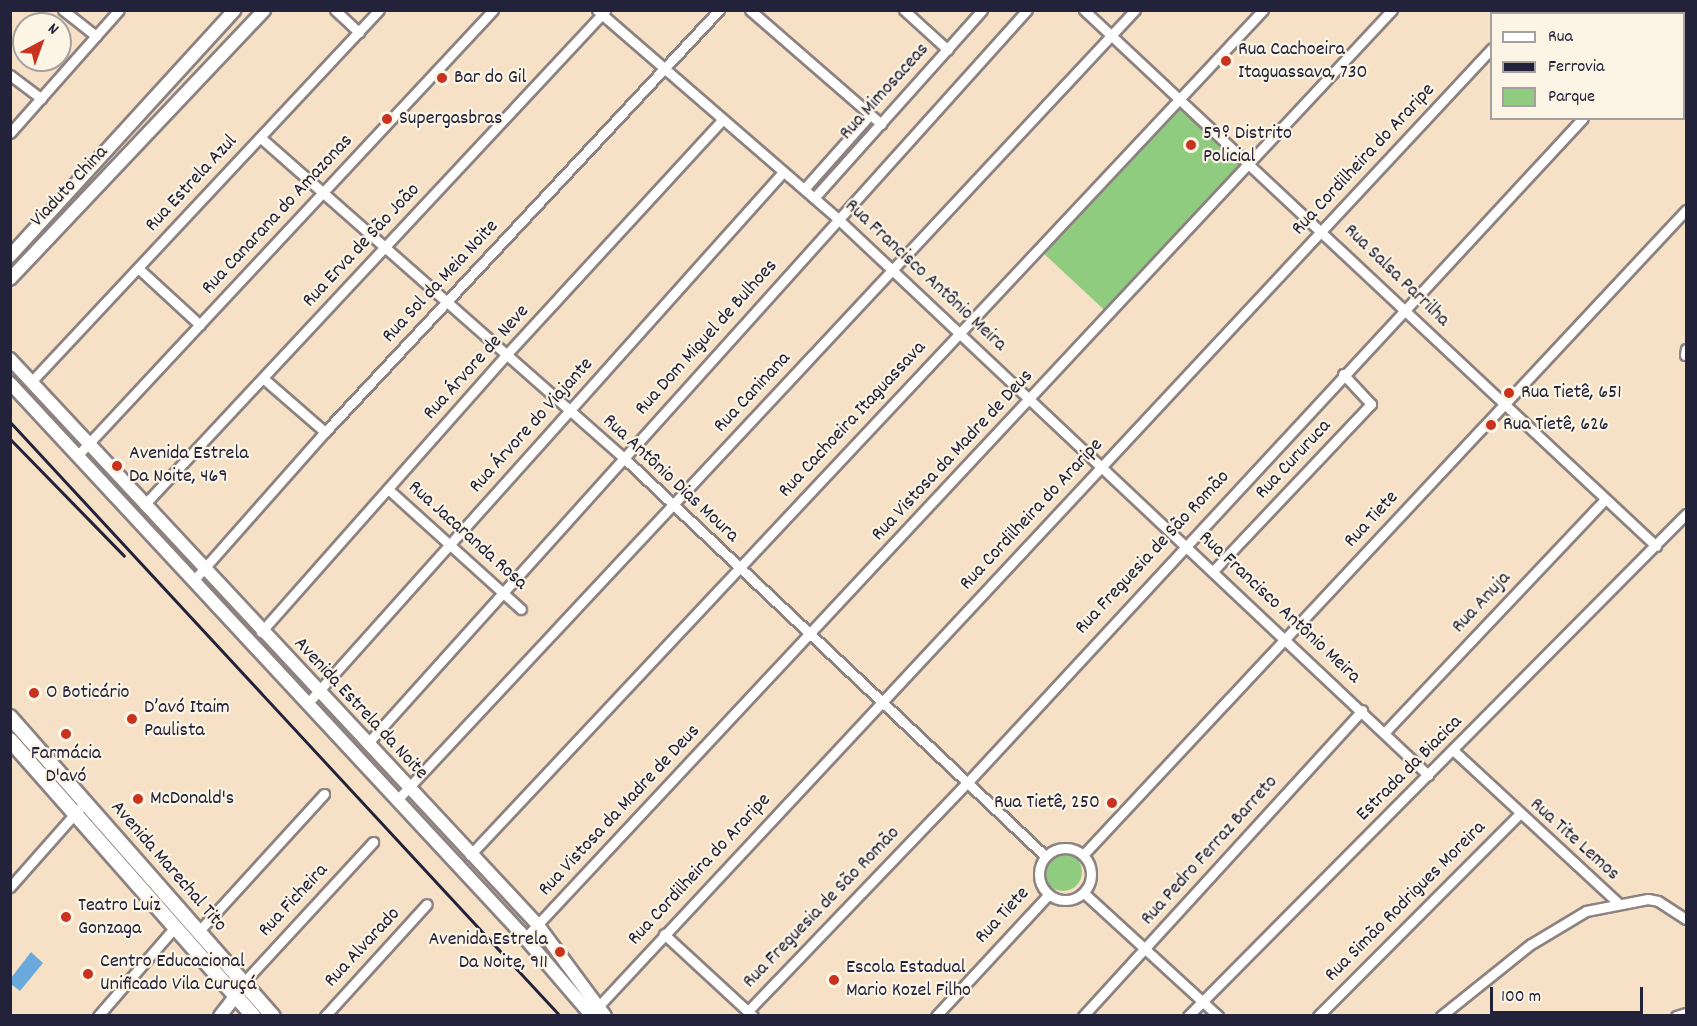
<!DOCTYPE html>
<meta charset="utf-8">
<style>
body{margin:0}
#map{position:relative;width:1697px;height:1026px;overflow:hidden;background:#f6e1c7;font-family:Dekko,sans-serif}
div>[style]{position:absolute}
.green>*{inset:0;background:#90cc80;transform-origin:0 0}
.round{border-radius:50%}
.water>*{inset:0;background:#6aa9dc}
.roads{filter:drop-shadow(2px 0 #8c8281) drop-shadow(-2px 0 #8c8281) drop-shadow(0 2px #8c8281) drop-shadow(0 -2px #8c8281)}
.street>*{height:9px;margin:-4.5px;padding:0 4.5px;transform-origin:4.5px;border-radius:4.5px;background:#fff}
.street>.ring{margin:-4.5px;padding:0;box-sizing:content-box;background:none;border:9px solid #fff;border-radius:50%}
.secondary>*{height:12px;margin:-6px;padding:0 6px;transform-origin:6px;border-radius:6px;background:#fff}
.primary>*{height:14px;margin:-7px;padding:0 7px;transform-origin:7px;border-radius:7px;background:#fff}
.rail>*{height:3px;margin:-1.5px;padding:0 1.5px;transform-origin:1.5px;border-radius:1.5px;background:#22223b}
.dots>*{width:16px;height:16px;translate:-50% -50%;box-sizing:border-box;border:3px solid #fcf5e5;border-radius:50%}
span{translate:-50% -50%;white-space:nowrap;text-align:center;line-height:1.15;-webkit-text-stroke:4.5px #fcf5e5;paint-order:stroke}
.poi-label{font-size:20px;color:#22223b}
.left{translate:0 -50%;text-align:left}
.right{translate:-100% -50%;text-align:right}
.street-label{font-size:20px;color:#22223b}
.frame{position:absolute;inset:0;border:12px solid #22223b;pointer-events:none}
.legend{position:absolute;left:1490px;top:12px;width:195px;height:108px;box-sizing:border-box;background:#fcf5e5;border:2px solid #a5a1a1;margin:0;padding:8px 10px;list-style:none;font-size:18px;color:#22223b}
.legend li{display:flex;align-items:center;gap:12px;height:30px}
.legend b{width:30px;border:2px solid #a5a1a1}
.north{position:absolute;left:12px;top:12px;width:60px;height:60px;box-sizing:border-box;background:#fcf5e5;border:2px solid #a5a1a1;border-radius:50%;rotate:41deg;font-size:16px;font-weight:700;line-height:24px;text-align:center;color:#22223b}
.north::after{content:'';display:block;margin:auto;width:21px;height:27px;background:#c8321e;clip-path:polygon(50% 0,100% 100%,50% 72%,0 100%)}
.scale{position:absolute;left:1490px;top:987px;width:153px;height:27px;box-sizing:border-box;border:3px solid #22223b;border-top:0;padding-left:8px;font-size:18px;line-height:21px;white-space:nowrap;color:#22223b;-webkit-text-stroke:4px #fcf5e5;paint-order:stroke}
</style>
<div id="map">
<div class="green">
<i style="left:1180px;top:103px;width:88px;height:203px;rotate:43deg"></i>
<i class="round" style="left:1044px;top:853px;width:38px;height:38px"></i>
</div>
<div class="water">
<i style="clip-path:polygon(31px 952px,43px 963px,20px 991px,11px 984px,11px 978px)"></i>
</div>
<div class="roads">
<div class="street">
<i style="left:63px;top:10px;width:42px;rotate:38.2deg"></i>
<i style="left:335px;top:10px;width:33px;rotate:43deg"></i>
<i style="left:597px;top:10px;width:319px;rotate:40.9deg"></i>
<i style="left:838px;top:219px;width:811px;rotate:43.3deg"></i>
<i style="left:750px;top:10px;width:174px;rotate:41deg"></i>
<i style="left:904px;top:10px;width:59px;rotate:42.3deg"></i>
<i style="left:1084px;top:10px;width:784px;rotate:43.14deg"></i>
<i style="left:1524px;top:14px;width:4px;rotate:-63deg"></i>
<i style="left:1681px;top:14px;width:5px;rotate:-53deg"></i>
<i style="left:10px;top:75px;width:39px;rotate:37deg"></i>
<i style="left:10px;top:133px;width:164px;rotate:-48.5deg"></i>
<i style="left:261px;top:138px;width:484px;rotate:41.4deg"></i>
<i style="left:624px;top:458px;width:579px;rotate:43.39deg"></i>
<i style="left:804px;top:189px;width:99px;rotate:-48.3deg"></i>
<i style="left:814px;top:198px;width:252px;rotate:-48.2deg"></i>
<i style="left:138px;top:268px;width:84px;rotate:42.6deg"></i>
<i style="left:1685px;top:355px;width:6px;rotate:-81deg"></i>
<i style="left:264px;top:379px;width:81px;rotate:41deg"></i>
<i style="left:31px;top:382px;width:509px;rotate:-46.91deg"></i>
<i style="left:77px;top:456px;width:610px;rotate:-46.99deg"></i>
<i style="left:388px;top:489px;width:179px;rotate:42.1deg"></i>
<i style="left:144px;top:505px;width:676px;rotate:-46.98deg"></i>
<i style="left:1213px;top:571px;width:230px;rotate:-46.6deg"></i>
<i style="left:1371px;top:404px;width:41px;rotate:-133deg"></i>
<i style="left:193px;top:581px;width:199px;rotate:-48.5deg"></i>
<i style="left:325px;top:432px;width:577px;rotate:-46.97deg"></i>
<i style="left:261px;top:632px;width:370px;rotate:-48.5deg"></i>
<i style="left:506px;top:355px;width:319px;rotate:-47.4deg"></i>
<i style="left:307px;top:704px;width:714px;rotate:-48.18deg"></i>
<i style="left:1385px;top:732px;width:320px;rotate:-46.6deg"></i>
<i style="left:367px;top:744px;width:987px;rotate:-48.04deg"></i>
<i style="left:1453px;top:750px;width:225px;rotate:42.8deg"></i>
<i style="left:397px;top:800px;width:1081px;rotate:-46.95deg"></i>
<i class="ring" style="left:1039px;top:848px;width:43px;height:43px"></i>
<i style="left:470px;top:855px;width:1159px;rotate:-46.82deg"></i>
<i style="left:1083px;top:855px;width:883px;rotate:-46.93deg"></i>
<i style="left:10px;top:887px;width:115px;rotate:-48.5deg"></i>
<i style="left:1084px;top:893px;width:182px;rotate:42.5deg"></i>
<i style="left:198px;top:932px;width:187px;rotate:-47.6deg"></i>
<i style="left:664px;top:934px;width:121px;rotate:42.7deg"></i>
<i style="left:525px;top:938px;width:1270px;rotate:-46.95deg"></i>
<i style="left:243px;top:983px;width:192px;rotate:-47.3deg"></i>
<i style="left:595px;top:1010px;width:1315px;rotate:-47deg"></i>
<i style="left:748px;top:1011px;width:316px;rotate:-46.2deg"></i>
<i style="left:967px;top:783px;width:906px;rotate:-47.19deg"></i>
<i style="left:98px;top:1016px;width:118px;rotate:-49.1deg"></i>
<i style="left:325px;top:1016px;width:151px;rotate:-47.7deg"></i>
<i style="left:936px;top:1016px;width:166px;rotate:-47.2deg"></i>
<i style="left:1083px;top:1016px;width:414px;rotate:-47.6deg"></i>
<i style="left:1188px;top:1016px;width:707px;rotate:-45.23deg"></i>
<i style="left:1318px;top:1016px;width:284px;rotate:-45.1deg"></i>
<i style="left:1441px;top:1016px;width:115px;rotate:-38.7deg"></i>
<i style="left:1531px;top:944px;width:64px;rotate:-31deg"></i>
<i style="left:1586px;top:911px;width:63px;rotate:-11deg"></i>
<i style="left:1648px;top:899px;width:10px;rotate:11deg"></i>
<i style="left:1658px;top:901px;width:33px;rotate:33deg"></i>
<i style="left:1676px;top:1016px;width:10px;rotate:-17deg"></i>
</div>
<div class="secondary">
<i style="left:10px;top:256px;width:333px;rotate:-47.6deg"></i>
<i style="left:10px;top:279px;width:370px;rotate:-46.6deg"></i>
<i style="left:10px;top:359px;width:773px;rotate:46.99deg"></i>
<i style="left:537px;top:924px;width:114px;rotate:53.5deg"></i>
<i style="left:10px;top:383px;width:749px;rotate:47.11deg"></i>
<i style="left:520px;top:932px;width:111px;rotate:49.4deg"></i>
<i style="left:220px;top:1016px;width:24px;rotate:-52deg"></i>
</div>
<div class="primary">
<i style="left:10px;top:717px;width:398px;rotate:48.7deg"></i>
<i style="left:10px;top:740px;width:368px;rotate:48.6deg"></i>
</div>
</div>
<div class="rail">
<i style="left:10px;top:422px;width:810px;rotate:47.2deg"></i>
<i style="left:10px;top:439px;width:163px;rotate:45.7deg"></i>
</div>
<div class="dots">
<i style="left:1226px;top:61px;background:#c8321e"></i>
<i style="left:442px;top:78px;background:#c8321e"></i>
<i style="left:387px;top:119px;background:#c8321e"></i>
<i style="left:1191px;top:145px;background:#c8321e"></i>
<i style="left:1509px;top:393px;background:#c8321e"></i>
<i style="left:1491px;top:425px;background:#c8321e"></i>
<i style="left:117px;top:466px;background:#c8321e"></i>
<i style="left:34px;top:693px;background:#c8321e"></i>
<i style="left:132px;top:719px;background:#c8321e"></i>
<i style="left:66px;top:734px;background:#c8321e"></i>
<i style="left:138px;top:799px;background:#c8321e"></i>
<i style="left:1112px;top:803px;background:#c8321e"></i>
<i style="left:66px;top:917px;background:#c8321e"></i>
<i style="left:560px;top:952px;background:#c8321e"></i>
<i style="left:88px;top:974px;background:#c8321e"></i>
<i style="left:834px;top:980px;background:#c8321e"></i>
</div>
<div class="poi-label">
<span class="left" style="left:1238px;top:62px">Rua Cachoeira<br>Itaguassava, 730</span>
<span class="left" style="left:454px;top:78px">Bar do Gil</span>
<span class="left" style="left:399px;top:119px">Supergasbras</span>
<span class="left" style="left:1203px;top:146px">59º Distrito<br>Policial</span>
<span class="left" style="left:1521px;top:393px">Rua Tietê, 651</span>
<span class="left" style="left:1503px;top:425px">Rua Tietê, 626</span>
<span class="left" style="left:129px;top:466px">Avenida Estrela<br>Da Noite, 469</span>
<span class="left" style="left:46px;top:693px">O Boticário</span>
<span class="left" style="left:144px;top:720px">D’avó Itaim<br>Paulista</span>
<span style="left:66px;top:766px">Farmácia<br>D'avó</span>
<span class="left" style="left:150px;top:799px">McDonald's</span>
<span class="right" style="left:1100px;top:803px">Rua Tietê, 250</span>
<span class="left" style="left:78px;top:918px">Teatro Luiz<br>Gonzaga</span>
<span class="right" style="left:548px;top:952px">Avenida Estrela<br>Da Noite, 911</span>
<span class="left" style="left:100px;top:974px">Centro Educacional<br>Unificado Vila Curuçá</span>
<span class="left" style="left:846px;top:980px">Escola Estadual<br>Mario Kozel Filho</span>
</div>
<div class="street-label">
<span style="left:885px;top:92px;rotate:-48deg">Rua Mimosaceas</span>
<span style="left:1364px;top:160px;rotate:-47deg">Rua Cordilheira do Araripe</span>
<span style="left:192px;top:184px;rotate:-47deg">Rua Estrela Azul</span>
<span style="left:70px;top:187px;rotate:-47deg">Viaduto China</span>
<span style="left:278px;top:215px;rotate:-47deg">Rua Canarana do Amazonas</span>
<span style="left:362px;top:246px;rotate:-47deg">Rua Erva de São João</span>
<span style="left:925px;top:276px;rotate:43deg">Rua Francisco Antônio Meira</span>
<span style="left:1396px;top:276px;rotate:44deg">Rua Salsa Parrilha</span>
<span style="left:441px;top:282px;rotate:-47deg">Rua Sol da Meia Noite</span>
<span style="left:707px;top:338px;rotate:-48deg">Rua Dom Miguel de Bulhoes</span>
<span style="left:477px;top:363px;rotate:-48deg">Rua Árvore de Neve</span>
<span style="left:753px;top:393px;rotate:-47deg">Rua Caninana</span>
<span style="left:853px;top:420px;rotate:-47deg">Rua Cachoeira Itaguassava</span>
<span style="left:532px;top:426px;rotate:-48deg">Rua Árvore do Viajante</span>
<span style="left:953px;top:456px;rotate:-47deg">Rua Vistosa da Madre de Deus</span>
<span style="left:1294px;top:460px;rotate:-47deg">Rua Cururuca</span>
<span style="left:670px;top:479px;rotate:43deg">Rua Antônio Dias Moura</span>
<span style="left:1032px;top:515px;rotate:-47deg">Rua Cordilheira do Araripe</span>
<span style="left:1372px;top:520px;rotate:-47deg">Rua Tiete</span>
<span style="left:467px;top:536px;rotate:42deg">Rua Jacaranda Rosa</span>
<span style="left:1153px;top:553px;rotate:-47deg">Rua Freguesia de São Romão</span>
<span style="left:1482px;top:603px;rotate:-47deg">Rua Anuja</span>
<span style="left:1279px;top:608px;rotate:43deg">Rua Francisco Antônio Meira</span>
<span style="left:360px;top:709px;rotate:47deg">Avenida Estrela da Noite</span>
<span style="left:1410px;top:769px;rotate:-45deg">Estrada da Biacica</span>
<span style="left:620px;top:811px;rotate:-47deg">Rua Vistosa da Madre de Deus</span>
<span style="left:1574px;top:840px;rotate:42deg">Rua Tite Lemos</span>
<span style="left:1210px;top:851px;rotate:-48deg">Rua Pedro Ferraz Barreto</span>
<span style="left:168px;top:867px;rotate:49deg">Avenida Marechal Tito</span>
<span style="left:700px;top:870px;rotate:-47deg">Rua Cordilheira do Araripe</span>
<span style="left:294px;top:901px;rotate:-47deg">Rua Ficheira</span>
<span style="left:1406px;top:902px;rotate:-45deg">Rua Simão Rodrigues Moreira</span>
<span style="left:822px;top:908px;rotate:-46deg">Rua Freguesia de São Romão</span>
<span style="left:1003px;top:916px;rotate:-47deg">Rua Tiete</span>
<span style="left:363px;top:948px;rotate:-47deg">Rua Alvarado</span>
</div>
<div class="frame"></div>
<ul class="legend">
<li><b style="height:8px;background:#fff"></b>Rua</li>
<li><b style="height:8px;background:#22223b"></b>Ferrovia</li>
<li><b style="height:16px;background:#90cc80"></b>Parque</li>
</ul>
<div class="north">N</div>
<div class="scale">100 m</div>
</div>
